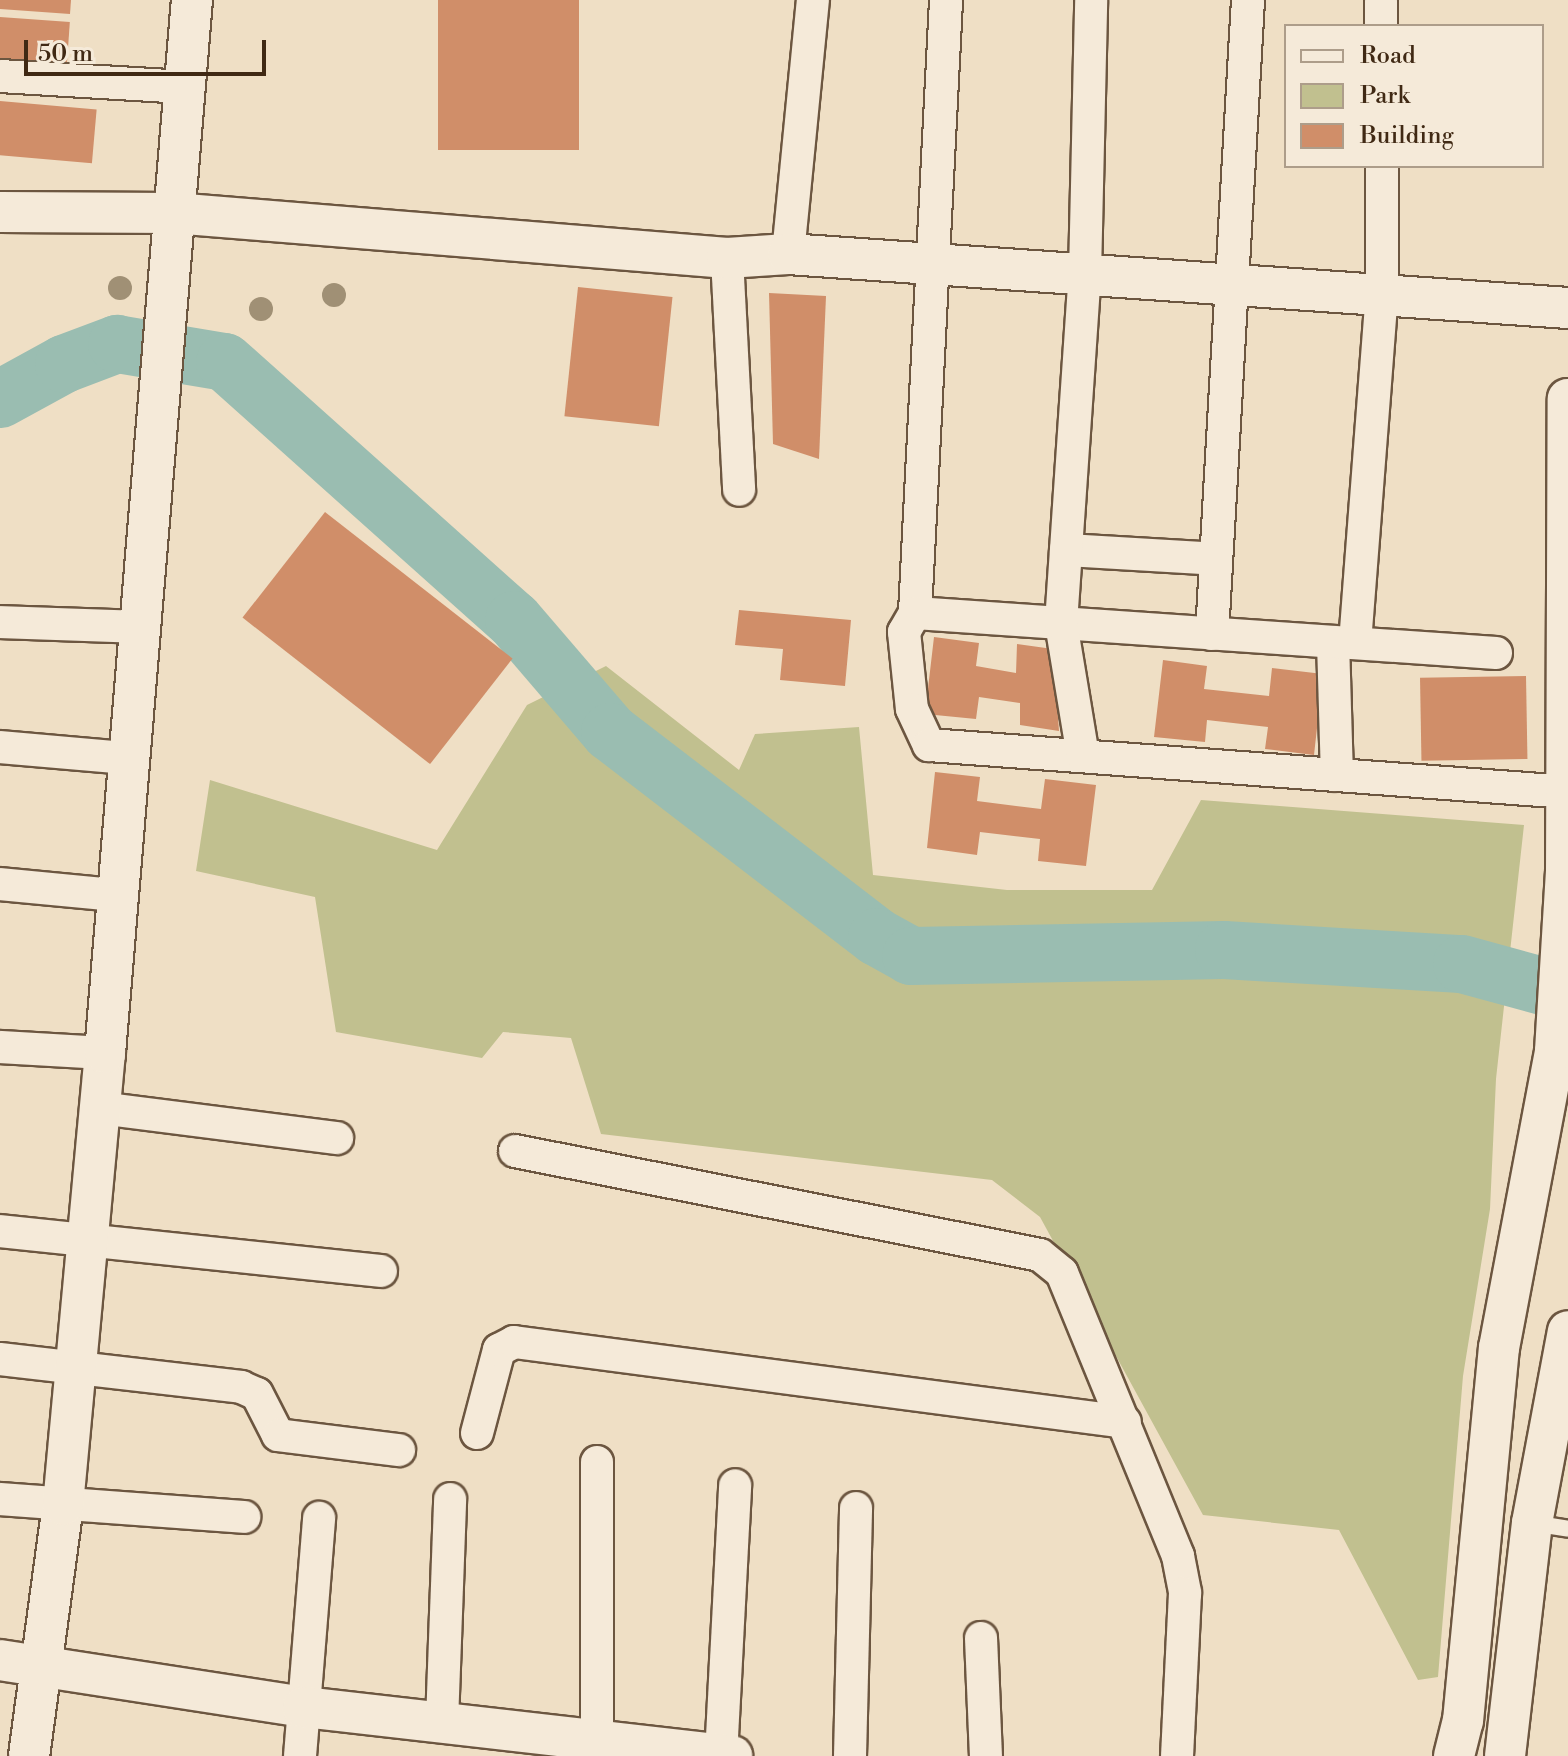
<!DOCTYPE html>
<style>
body{margin:0}
#map{position:relative;width:1568px;height:1756px;overflow:hidden;background:#efdfc5;font-family:"Libre Bodoni",serif}
div>[style]{position:absolute}
.green>*{inset:0;background:#c1c08f}
.river>*{height:58px;margin:-29px;padding:0 29px;transform-origin:29px;border-radius:29px;background:#9abdb1}
.building>*{inset:0;background:#d08e69;transform-origin:0 0}
.roads{filter:drop-shadow(2px 0 #6c5640) drop-shadow(-2px 0 #6c5640) drop-shadow(0 2px #6c5640) drop-shadow(0 -2px #6c5640)}
.service>*{height:16px;margin:-8px;padding:0 8px;transform-origin:8px;border-radius:8px;background:#f5ead9}
.minor>*{height:32px;margin:-16px;padding:0 16px;transform-origin:16px;border-radius:16px;background:#f5ead9}
.tertiary>*{height:40px;margin:-20px;padding:0 20px;transform-origin:20px;border-radius:20px;background:#f5ead9}
.trees>*{width:24px;height:24px;margin:-12px;border-radius:50%;background:#a09075}
span{translate:-50% -50%;white-space:nowrap;text-align:center;line-height:1.15;-webkit-text-stroke:8px #f5ead9;paint-order:stroke}
.legend{position:absolute;left:1284px;top:24px;width:260px;height:144px;box-sizing:border-box;background:#f5ead9;border:2px solid #ad9d8a;margin:0;padding:10px 14px;list-style:none;font-size:24px;color:#402914}
.legend li{display:flex;align-items:center;gap:16px;height:40px}
.legend b{width:40px;border:2px solid #ad9d8a}
.scale{position:absolute;left:24px;top:40px;width:242px;height:36px;box-sizing:border-box;border:4px solid #402914;border-top:0;padding-left:10px;font-size:24px;line-height:28px;white-space:nowrap;color:#402914;-webkit-text-stroke:6px #f5ead9;paint-order:stroke}
</style>
<div id="map">
<div class="green">
<i style="clip-path:polygon(606px 666px,739px 770px,755px 734px,859px 727px,873px 875px,1007px 890px,1152px 890px,1201px 800px,1524px 825px,1496px 1079px,1490px 1209px,1463px 1376px,1438px 1677px,1418px 1680px,1339px 1530px,1203px 1515px,1040px 1217px,992px 1180px,601px 1134px,571px 1038px,503px 1032px,482px 1058px,336px 1032px,315px 897px,196px 871px,210px 780px,437px 850px,527px 705px)"></i>
</div>
<div class="river">
<i style="left:0;top:399px;width:73px;rotate:-28.7deg"></i>
<i style="left:64px;top:364px;width:57px;rotate:-20.7deg"></i>
<i style="left:117px;top:344px;width:109px;rotate:9.5deg"></i>
<i style="left:225px;top:362px;width:387px;rotate:41.8deg"></i>
<i style="left:514px;top:620px;width:148px;rotate:49.4deg"></i>
<i style="left:610px;top:732px;width:337px;rotate:37.5deg"></i>
<i style="left:877px;top:937px;width:39px;rotate:29deg"></i>
<i style="left:911px;top:956px;width:313px;rotate:-1.1deg"></i>
<i style="left:1224px;top:950px;width:238px;rotate:3.4deg"></i>
<i style="left:1462px;top:964px;width:110px;rotate:15.3deg"></i>
</div>
<div class="building">
<i style="clip-path:polygon(0 0,71px 0,70px 14px,0 9px)"></i>
<i style="left:438px;top:0;width:141px;height:150px"></i>
<i style="left:0;top:17px;width:70px;height:53px;rotate:4deg"></i>
<i style="left:0;top:101px;width:97px;height:54px;rotate:5deg"></i>
<i style="left:578px;top:287px;width:95px;height:130px;rotate:6deg"></i>
<i style="clip-path:polygon(769px 293px,826px 296px,819px 459px,773px 444px)"></i>
<i style="left:325px;top:512px;width:238px;height:134px;rotate:38deg"></i>
<i style="clip-path:polygon(739px 610px,851px 620px,845px 686px,780px 680px,783px 649px,735px 645px)"></i>
<i style="clip-path:polygon(934px 637px,979px 643px,976px 666px,1016px 673px,1017px 644px,1053px 649px,1059px 731px,1020px 725px,1020px 703px,979px 697px,976px 719px,925px 714px)"></i>
<i style="clip-path:polygon(1163px 660px,1207px 666px,1204px 689px,1269px 696px,1272px 668px,1323px 674px,1314px 755px,1265px 749px,1268px 727px,1207px 720px,1205px 742px,1154px 737px)"></i>
<i style="left:1526px;top:676px;width:83px;height:106px;rotate:89deg"></i>
<i style="clip-path:polygon(935px 772px,980px 777px,977px 801px,1041px 809px,1045px 779px,1096px 785px,1086px 866px,1038px 861px,1040px 839px,980px 832px,977px 855px,927px 848px)"></i>
</div>
<div class="roads">
<div class="service">
<i style="left:1532px;top:1523px;width:36px;rotate:9deg"></i>
</div>
<div class="minor">
<i style="left:1381px;top:1px;width:25px;rotate:90deg"></i>
<i style="left:0;top:76px;width:184px;rotate:3.4deg"></i>
<i style="left:788px;top:254px;width:255px;rotate:-84.4deg"></i>
<i style="left:727px;top:258px;width:232px;rotate:87deg"></i>
<i style="left:1066px;top:550px;width:150px;rotate:3.4deg"></i>
<i style="left:915px;top:613px;width:614px;rotate:-87.1deg"></i>
<i style="left:0;top:622px;width:141px;rotate:2deg"></i>
<i style="left:1212px;top:634px;width:635px;rotate:-86.75deg"></i>
<i style="left:1333px;top:642px;width:133px;rotate:88.3deg"></i>
<i style="left:1355px;top:643px;width:351px;rotate:-85.6deg"></i>
<i style="left:1382px;top:293px;width:127px;rotate:-90deg"></i>
<i style="left:1496px;top:653px;width:582px;rotate:-176.06deg"></i>
<i style="left:915px;top:613px;width:22px;rotate:120deg"></i>
<i style="left:904px;top:632px;width:77px;rotate:84.1deg"></i>
<i style="left:912px;top:709px;width:40px;rotate:65deg"></i>
<i style="left:929px;top:745px;width:640px;rotate:4.21deg"></i>
<i style="left:0;top:747px;width:126px;rotate:5deg"></i>
<i style="left:1083px;top:756px;width:135px;rotate:-99.4deg"></i>
<i style="left:1061px;top:623px;width:350px;rotate:-86.1deg"></i>
<i style="left:1085px;top:274px;width:274px;rotate:-88.7deg"></i>
<i style="left:0;top:884px;width:116px;rotate:5.5deg"></i>
<i style="left:0;top:1047px;width:105px;rotate:3.3deg"></i>
<i style="left:99px;top:1108px;width:240px;rotate:7.2deg"></i>
<i style="left:515px;top:1151px;width:535px;rotate:11.2deg"></i>
<i style="left:1040px;top:1255px;width:28px;rotate:39deg"></i>
<i style="left:1062px;top:1273px;width:306px;rotate:67.7deg"></i>
<i style="left:1178px;top:1556px;width:38px;rotate:79deg"></i>
<i style="left:1185px;top:1593px;width:163px;rotate:92.8deg"></i>
<i style="left:0;top:1231px;width:383px;rotate:6deg"></i>
<i style="left:0;top:1359px;width:243px;rotate:6.6deg"></i>
<i style="left:241px;top:1387px;width:17px;rotate:24deg"></i>
<i style="left:257px;top:1394px;width:46px;rotate:62.9deg"></i>
<i style="left:278px;top:1435px;width:122px;rotate:7.1deg"></i>
<i style="left:477px;top:1433px;width:86px;rotate:-75.2deg"></i>
<i style="left:499px;top:1350px;width:17px;rotate:-28deg"></i>
<i style="left:514px;top:1342px;width:616px;rotate:7.46deg"></i>
<i style="left:597px;top:1462px;width:277px;rotate:90deg"></i>
<i style="left:0;top:1499px;width:245px;rotate:4.2deg"></i>
<i style="left:981px;top:1638px;width:118px;rotate:87.6deg"></i>
<i style="left:442px;top:1722px;width:223px;rotate:-87.9deg"></i>
<i style="left:300px;top:1756px;width:239px;rotate:-85.4deg"></i>
<i style="left:721px;top:1756px;width:271px;rotate:-87deg"></i>
<i style="left:850px;top:1756px;width:248px;rotate:-88.6deg"></i>
</div>
<div class="tertiary">
<i style="left:0;top:212px;width:173px;rotate:0.3deg"></i>
<i style="left:173px;top:213px;width:556px;rotate:4.64deg"></i>
<i style="left:727px;top:258px;width:61px;rotate:-3.8deg"></i>
<i style="left:788px;top:254px;width:782px;rotate:3.96deg"></i>
<i style="left:0;top:1660px;width:307px;rotate:8.8deg"></i>
<i style="left:303px;top:1707px;width:432px;rotate:6.5deg"></i>
<i style="left:29px;top:1756px;width:253px;rotate:-82.3deg"></i>
<i style="left:63px;top:1505px;width:454px;rotate:-84.7deg"></i>
<i style="left:105px;top:1053px;width:1057px;rotate:-85.28deg"></i>
<i style="left:1454px;top:1756px;width:36px;rotate:-76deg"></i>
<i style="left:1463px;top:1721px;width:375px;rotate:-84.5deg"></i>
<i style="left:1499px;top:1348px;width:302px;rotate:-79.3deg"></i>
<i style="left:1555px;top:1051px;width:179px;rotate:-86.5deg"></i>
<i style="left:1566px;top:872px;width:473px;rotate:-89.8deg"></i>
<i style="left:1505px;top:1756px;width:235px;rotate:-83.4deg"></i>
<i style="left:1532px;top:1523px;width:195px;rotate:-79.4deg"></i>
</div>
</div>
<div class="trees">
<i style="left:120px;top:288px"></i>
<i style="left:334px;top:295px"></i>
<i style="left:261px;top:309px"></i>
</div>
<ul class="legend">
<li><b style="height:10px;background:#f5ead9"></b>Road</li>
<li><b style="height:22px;background:#c1c08f"></b>Park</li>
<li><b style="height:22px;background:#d08e69"></b>Building</li>
</ul>
<div class="scale">50 m</div>
</div>
